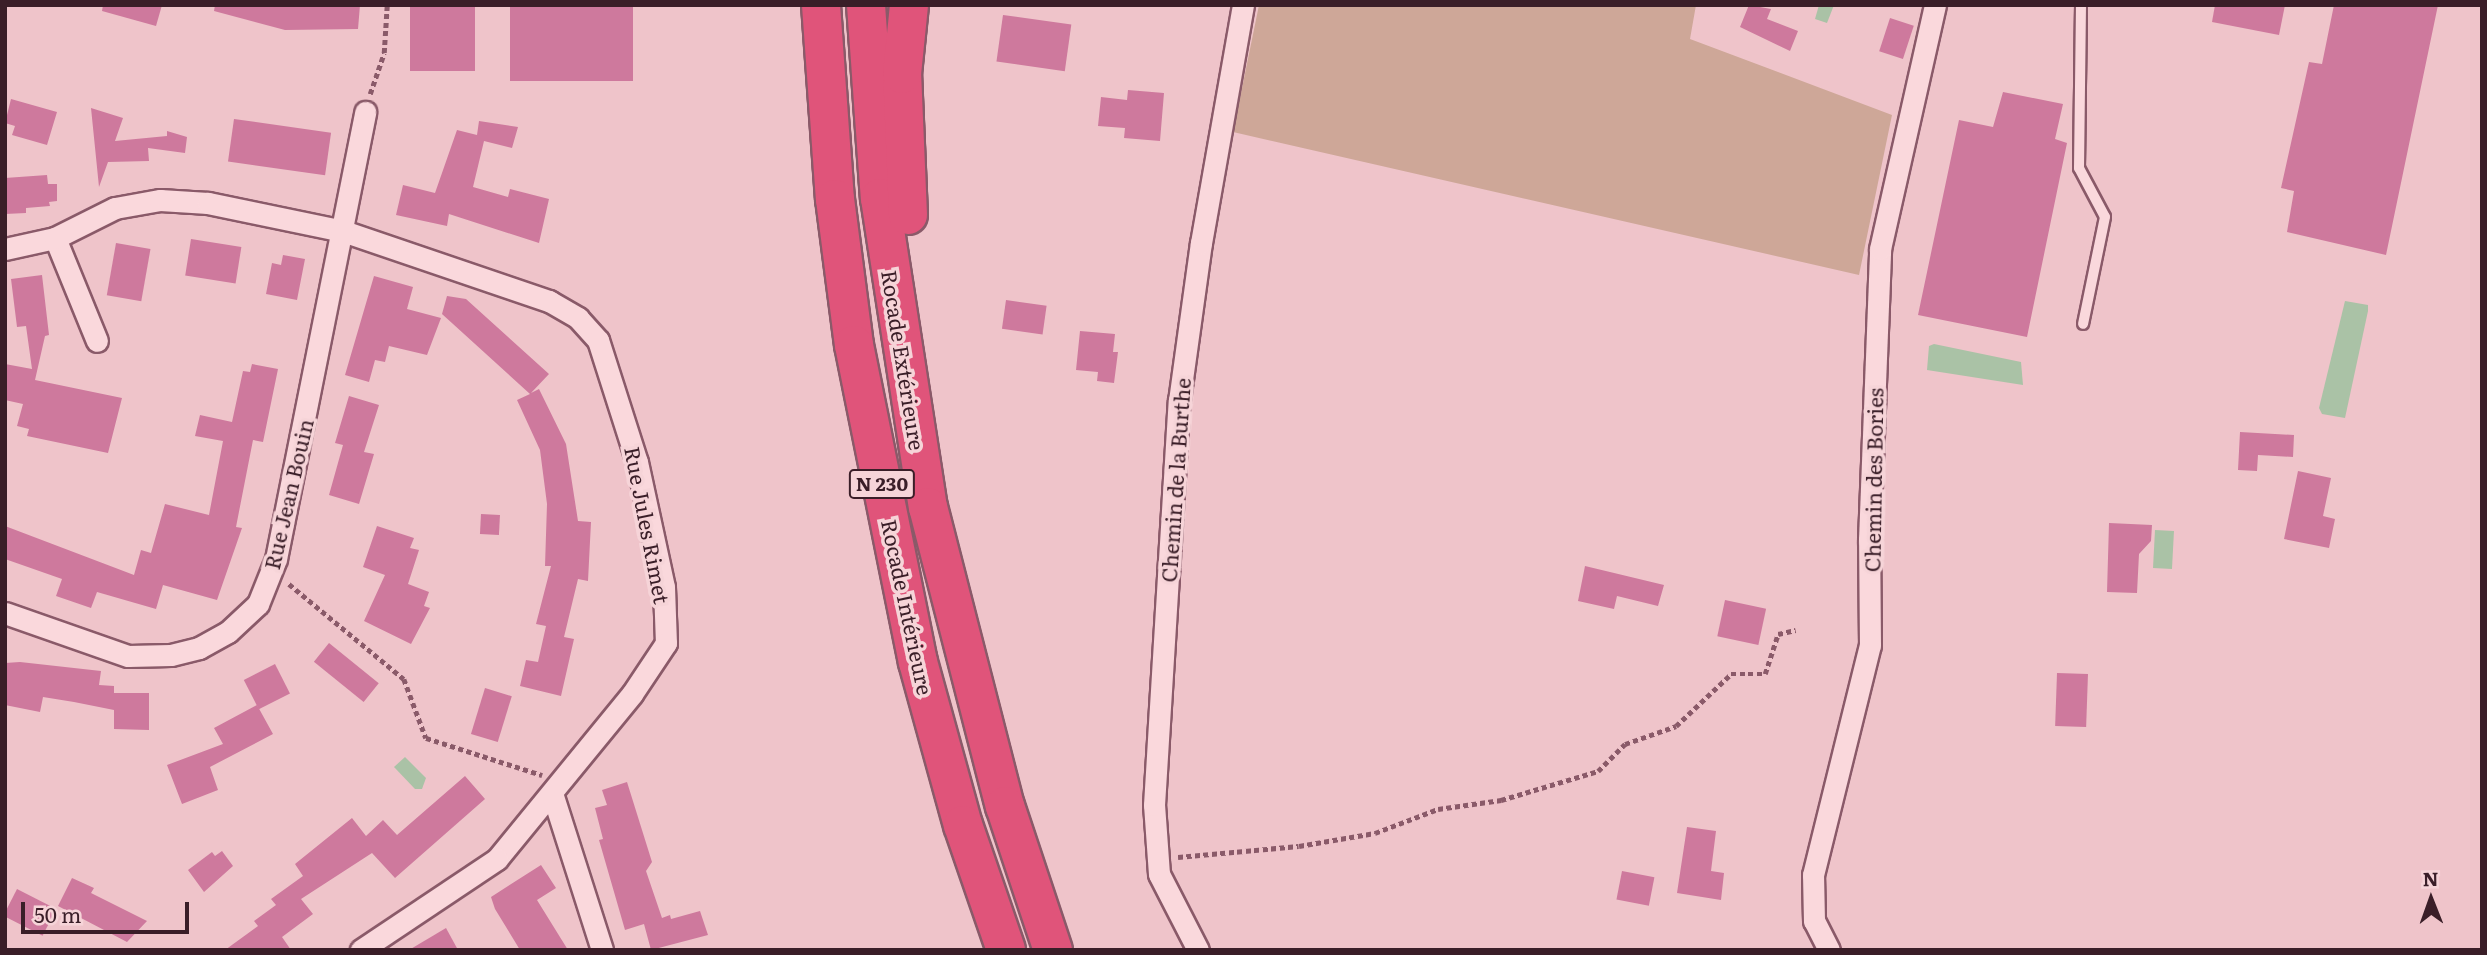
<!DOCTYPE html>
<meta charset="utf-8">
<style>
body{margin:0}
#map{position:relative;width:2487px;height:955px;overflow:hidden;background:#efc4ca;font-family:Literata,serif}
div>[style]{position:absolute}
.green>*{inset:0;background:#cea798}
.water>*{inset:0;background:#aac2a6;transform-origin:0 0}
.building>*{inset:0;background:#ce799d;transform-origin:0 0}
.path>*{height:4.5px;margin-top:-2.25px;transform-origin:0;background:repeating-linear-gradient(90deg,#8a5a69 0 5px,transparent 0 8.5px)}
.roads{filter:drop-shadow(2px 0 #8a5a69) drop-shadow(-2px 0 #8a5a69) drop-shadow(0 2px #8a5a69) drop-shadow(0 -2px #8a5a69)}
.lane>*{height:10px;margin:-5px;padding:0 5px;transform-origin:5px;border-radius:5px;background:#fad8dc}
.street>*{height:21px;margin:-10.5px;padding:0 10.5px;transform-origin:10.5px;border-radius:10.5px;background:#fad8dc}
.highway>*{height:38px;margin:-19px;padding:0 19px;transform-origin:19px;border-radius:19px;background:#e0547a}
span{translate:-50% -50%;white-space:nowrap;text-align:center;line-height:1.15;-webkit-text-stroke:7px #f6d4d8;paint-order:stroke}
.shield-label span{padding:2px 5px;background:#f6d4d8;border:2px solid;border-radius:5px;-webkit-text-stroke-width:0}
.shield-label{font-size:19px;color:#3a1e28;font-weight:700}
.street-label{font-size:21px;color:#3a1e28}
.frame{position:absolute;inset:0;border:7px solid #3a1e28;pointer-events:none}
.north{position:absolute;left:2396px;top:864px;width:70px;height:70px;-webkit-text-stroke:5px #f6d4d8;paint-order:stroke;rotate:359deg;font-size:19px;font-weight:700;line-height:28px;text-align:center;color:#3a1e28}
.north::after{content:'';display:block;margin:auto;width:24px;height:32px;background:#3a1e28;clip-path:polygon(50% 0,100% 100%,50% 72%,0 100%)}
.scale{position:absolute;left:21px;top:902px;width:168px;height:32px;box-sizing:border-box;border:4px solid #3a1e28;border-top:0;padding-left:9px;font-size:21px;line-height:24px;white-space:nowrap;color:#3a1e28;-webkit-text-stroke:5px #f6d4d8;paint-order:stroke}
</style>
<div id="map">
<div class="green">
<i style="clip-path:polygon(1259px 5px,1696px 5px,1690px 39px,1892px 115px,1859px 275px,1233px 132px)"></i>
</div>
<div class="water">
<i style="clip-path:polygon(1819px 5px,1834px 5px,1827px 23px,1815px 19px)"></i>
<i style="clip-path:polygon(2345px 301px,2368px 305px,2368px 311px,2345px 418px,2322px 414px,2319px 408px)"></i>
<i style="clip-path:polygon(1934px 344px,2021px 362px,2023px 385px,1927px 370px,1929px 346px)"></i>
<i style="left:2155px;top:530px;width:19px;height:38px;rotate:3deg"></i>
<i style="clip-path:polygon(405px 757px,426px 778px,422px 789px,415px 789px,394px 767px)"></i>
</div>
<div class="building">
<i style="clip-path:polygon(103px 5px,162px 5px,156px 26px,102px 11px)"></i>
<i style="clip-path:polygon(215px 5px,360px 5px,358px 29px,285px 30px,214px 11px)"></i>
<i style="left:410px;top:5px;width:65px;height:66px"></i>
<i style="left:510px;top:5px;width:123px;height:76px"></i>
<i style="clip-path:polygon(1749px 5px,1771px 9px,1767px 19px,1798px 31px,1790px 51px,1740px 27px)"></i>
<i style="clip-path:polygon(2215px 5px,2285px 5px,2279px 35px,2212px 22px)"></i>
<i style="clip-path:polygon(2334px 5px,2438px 5px,2386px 255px,2287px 232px,2294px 191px,2281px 188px,2309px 62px,2322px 64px)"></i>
<i style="left:1003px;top:15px;width:69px;height:47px;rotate:8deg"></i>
<i style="left:1890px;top:18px;width:25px;height:35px;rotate:18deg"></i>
<i style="clip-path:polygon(1128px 90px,1164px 93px,1160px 141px,1124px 138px,1125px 128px,1098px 126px,1101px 97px,1127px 100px)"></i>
<i style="clip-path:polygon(2003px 92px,2063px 104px,2055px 139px,2067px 143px,2027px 337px,1918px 315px,1959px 120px,1993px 127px)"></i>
<i style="clip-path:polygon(11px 99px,57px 112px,47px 145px,12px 135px,15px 126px,5px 123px)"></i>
<i style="clip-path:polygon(91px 108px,123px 118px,115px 141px,167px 136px,167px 131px,187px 137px,185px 153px,148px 148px,149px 161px,108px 162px,99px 187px)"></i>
<i style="left:234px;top:119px;width:98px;height:43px;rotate:8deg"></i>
<i style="clip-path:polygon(479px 121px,518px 127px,512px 148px,484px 141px,473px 187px,508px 197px,510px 189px,549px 199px,539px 243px,449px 214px,447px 226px,396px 215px,403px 185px,435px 193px,457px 130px,477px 135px)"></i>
<i style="clip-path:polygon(47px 175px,48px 184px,57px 184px,57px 201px,49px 202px,50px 206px,26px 208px,26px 213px,5px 214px,5px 178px)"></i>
<i style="left:191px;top:239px;width:51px;height:37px;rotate:9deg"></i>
<i style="left:116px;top:243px;width:35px;height:53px;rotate:10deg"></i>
<i style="clip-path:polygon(283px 255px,305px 259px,297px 300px,266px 294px,272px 263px,281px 265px)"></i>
<i style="clip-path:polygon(42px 275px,49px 335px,45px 336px,35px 380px,122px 398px,108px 453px,27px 436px,29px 429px,17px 426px,23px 404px,5px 400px,5px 364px,32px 369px,26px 326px,17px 327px,11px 279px)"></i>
<i style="clip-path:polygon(374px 276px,413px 287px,407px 309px,441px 318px,427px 355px,389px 346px,385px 362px,375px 360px,369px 382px,345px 375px)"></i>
<i style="clip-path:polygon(447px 296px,466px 299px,549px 374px,531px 393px,539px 389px,566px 444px,578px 521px,591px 522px,588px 581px,578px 579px,564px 637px,574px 639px,561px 696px,520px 686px,526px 660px,538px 662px,546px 626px,536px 624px,551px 566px,545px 566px,547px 504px,540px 450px,517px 400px,530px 394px,442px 314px)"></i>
<i style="left:1006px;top:300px;width:41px;height:29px;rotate:8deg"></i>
<i style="clip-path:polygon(1080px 331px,1115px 334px,1113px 352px,1118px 352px,1114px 383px,1097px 381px,1098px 372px,1076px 370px)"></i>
<i style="clip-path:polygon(252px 364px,278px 369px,263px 442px,253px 440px,236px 527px,242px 528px,217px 600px,163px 585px,156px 609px,97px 592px,91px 608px,56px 596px,62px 579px,5px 559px,5px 526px,134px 575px,141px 550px,151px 553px,165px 504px,209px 515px,223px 441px,195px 436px,200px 415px,232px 422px,243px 371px,250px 372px)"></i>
<i style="clip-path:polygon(349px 396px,379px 405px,364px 452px,374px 454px,359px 504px,329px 495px,343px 445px,335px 443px)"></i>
<i style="clip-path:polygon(2240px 432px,2294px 435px,2293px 457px,2258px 455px,2257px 471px,2238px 470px)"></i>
<i style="clip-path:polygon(2298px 471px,2331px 478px,2323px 516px,2335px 519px,2329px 548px,2284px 539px)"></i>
<i style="left:481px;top:514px;width:19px;height:20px;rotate:3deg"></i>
<i style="clip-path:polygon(2109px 523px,2152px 525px,2151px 541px,2139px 554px,2137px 593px,2107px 592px)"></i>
<i style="clip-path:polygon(377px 526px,414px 538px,410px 548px,419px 550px,408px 584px,429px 592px,424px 606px,430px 608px,411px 644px,364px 621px,385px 575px,363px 567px)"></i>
<i style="clip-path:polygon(1585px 566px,1664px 585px,1658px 606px,1617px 596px,1614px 609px,1578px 601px)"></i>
<i style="left:1725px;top:600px;width:42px;height:37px;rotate:12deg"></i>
<i style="left:329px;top:643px;width:64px;height:24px;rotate:39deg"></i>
<i style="clip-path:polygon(20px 662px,101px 671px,99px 685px,114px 686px,114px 693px,149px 693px,149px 730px,114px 729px,114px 710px,74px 702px,43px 697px,40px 712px,5px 705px,5px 663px)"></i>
<i style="left:275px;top:664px;width:33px;height:35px;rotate:63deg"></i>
<i style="left:2057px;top:673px;width:31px;height:53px;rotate:2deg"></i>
<i style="left:485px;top:688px;width:28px;height:48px;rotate:17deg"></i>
<i style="clip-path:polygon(257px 705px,273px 734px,210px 767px,218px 790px,182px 804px,167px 765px,223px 744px,214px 728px)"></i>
<i style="clip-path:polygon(465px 776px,485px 799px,395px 878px,372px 853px,301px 899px,313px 914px,282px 937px,291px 950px,225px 950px,258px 926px,254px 921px,276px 905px,271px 899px,303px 876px,295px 864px,352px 818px,366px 836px,383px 820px,397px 835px)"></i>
<i style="clip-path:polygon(627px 782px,652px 862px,646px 871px,662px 918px,670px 915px,671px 919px,700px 911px,708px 935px,651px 950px,644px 924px,625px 930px,599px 840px,603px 839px,595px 808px,607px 805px,602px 790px)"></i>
<i style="clip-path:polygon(1687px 827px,1716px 831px,1711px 871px,1724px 873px,1721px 900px,1677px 893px)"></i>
<i style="clip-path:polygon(222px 851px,233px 866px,204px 892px,188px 870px,212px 852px,215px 856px)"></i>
<i style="clip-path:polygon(541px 865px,556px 888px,537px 900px,568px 950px,520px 950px,495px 909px,491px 897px)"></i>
<i style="left:1622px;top:871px;width:33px;height:29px;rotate:11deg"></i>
<i style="clip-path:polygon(72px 878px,94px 888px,91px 893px,147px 921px,127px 942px,58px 906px)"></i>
<i style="left:17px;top:889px;width:44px;height:30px;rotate:27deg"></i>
<i style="clip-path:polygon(446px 928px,458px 950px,409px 950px)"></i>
</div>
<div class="path">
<i style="left:370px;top:94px;width:43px;rotate:-71.1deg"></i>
<i style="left:384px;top:53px;width:48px;rotate:-86.4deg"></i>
<i style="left:289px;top:584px;width:149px;rotate:39.6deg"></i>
<i style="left:404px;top:679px;width:63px;rotate:69.6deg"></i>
<i style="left:426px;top:738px;width:122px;rotate:17.7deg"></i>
<i style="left:1178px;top:857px;width:121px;rotate:-5.2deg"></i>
<i style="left:1299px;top:846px;width:77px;rotate:-9.7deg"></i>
<i style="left:1375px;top:833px;width:67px;rotate:-20.9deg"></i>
<i style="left:1438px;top:809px;width:64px;rotate:-8.1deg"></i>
<i style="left:1501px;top:800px;width:101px;rotate:-16.6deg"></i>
<i style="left:1598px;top:771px;width:38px;rotate:-45deg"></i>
<i style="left:1625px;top:744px;width:54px;rotate:-19.4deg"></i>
<i style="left:1676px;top:726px;width:76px;rotate:-43.4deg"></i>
<i style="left:1731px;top:674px;width:34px"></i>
<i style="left:1765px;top:674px;width:42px;rotate:-72deg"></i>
<i style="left:1778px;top:634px;width:18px;rotate:-13deg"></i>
</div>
<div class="roads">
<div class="lane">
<i style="left:2081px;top:5px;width:163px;rotate:90.7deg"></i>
<i style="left:2079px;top:168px;width:55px;rotate:62deg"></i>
<i style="left:2105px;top:217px;width:109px;rotate:101.6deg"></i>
</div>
<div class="street">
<i style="left:55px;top:238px;width:111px;rotate:67.8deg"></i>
<i style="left:5px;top:249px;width:51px;rotate:-12.4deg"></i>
<i style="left:55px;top:238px;width:67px;rotate:-26.6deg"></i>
<i style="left:115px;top:208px;width:46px;rotate:-10.1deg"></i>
<i style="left:160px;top:200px;width:48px;rotate:3.6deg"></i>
<i style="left:208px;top:203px;width:138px;rotate:11.7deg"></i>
<i style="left:343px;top:231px;width:218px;rotate:18.8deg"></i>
<i style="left:549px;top:301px;width:34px;rotate:30deg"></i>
<i style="left:578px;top:318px;width:30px;rotate:48deg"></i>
<i style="left:598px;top:340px;width:128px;rotate:72.3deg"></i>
<i style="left:637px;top:462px;width:128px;rotate:77.8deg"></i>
<i style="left:664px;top:587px;width:56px;rotate:88deg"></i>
<i style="left:666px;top:643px;width:61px;rotate:123.7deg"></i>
<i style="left:632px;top:694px;width:213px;rotate:129.3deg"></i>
<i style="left:497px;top:859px;width:164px;rotate:146.2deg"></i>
<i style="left:5px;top:613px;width:130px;rotate:19.3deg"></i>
<i style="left:128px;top:656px;width:43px;rotate:-1.3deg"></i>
<i style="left:171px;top:655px;width:29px;rotate:-14deg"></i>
<i style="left:199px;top:648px;width:33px;rotate:-29deg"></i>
<i style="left:228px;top:632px;width:41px;rotate:-43deg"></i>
<i style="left:258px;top:604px;width:48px;rotate:-68.2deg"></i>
<i style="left:276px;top:559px;width:456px;rotate:-78.7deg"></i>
<i style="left:552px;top:793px;width:165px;rotate:72.3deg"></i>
<i style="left:1198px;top:950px;width:85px;rotate:-117.2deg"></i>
<i style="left:1159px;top:874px;width:69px;rotate:-94.1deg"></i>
<i style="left:1154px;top:805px;width:405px;rotate:-86.5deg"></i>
<i style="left:1179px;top:401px;width:160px;rotate:-82.1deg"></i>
<i style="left:1201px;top:243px;width:242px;rotate:-80deg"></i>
<i style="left:1829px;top:950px;width:33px;rotate:-117deg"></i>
<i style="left:1814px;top:921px;width:46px;rotate:-91.2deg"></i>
<i style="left:1813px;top:875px;width:237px;rotate:-76.1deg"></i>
<i style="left:1870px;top:645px;width:105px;rotate:-90.5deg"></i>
<i style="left:1869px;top:540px;width:291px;rotate:-87.8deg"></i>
<i style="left:1880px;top:249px;width:250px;rotate:-77.3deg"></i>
</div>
<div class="highway">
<i style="left:821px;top:5px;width:195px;rotate:85.9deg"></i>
<i style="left:835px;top:199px;width:147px;rotate:82.6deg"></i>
<i style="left:854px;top:345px;width:323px;rotate:78.6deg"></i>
<i style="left:918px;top:662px;width:169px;rotate:74.6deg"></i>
<i style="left:963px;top:825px;width:132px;rotate:71deg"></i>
<i style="left:866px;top:5px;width:194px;rotate:85.9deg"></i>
<i style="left:880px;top:198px;width:313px;rotate:81.2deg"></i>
<i style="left:928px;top:507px;width:309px;rotate:75.6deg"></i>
<i style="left:1005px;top:806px;width:152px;rotate:71.6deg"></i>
<i style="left:908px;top:215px;width:141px;rotate:-92.4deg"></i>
<i style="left:902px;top:74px;width:69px;rotate:-84.2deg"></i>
</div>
</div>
<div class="shield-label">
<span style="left:882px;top:484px">N 230</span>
</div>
<div class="street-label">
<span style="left:904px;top:360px;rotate:81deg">Rocade Extérieure</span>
<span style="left:1175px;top:480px;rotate:-86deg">Chemin de la Burthe</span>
<span style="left:1873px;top:480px;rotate:-89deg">Chemin des Bories</span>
<span style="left:288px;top:494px;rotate:-77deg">Rue Jean Bouin</span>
<span style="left:648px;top:525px;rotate:79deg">Rue Jules Rimet</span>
<span style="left:908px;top:607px;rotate:78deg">Rocade Intérieure</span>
</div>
<div class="frame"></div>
<div class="north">N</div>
<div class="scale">50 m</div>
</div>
